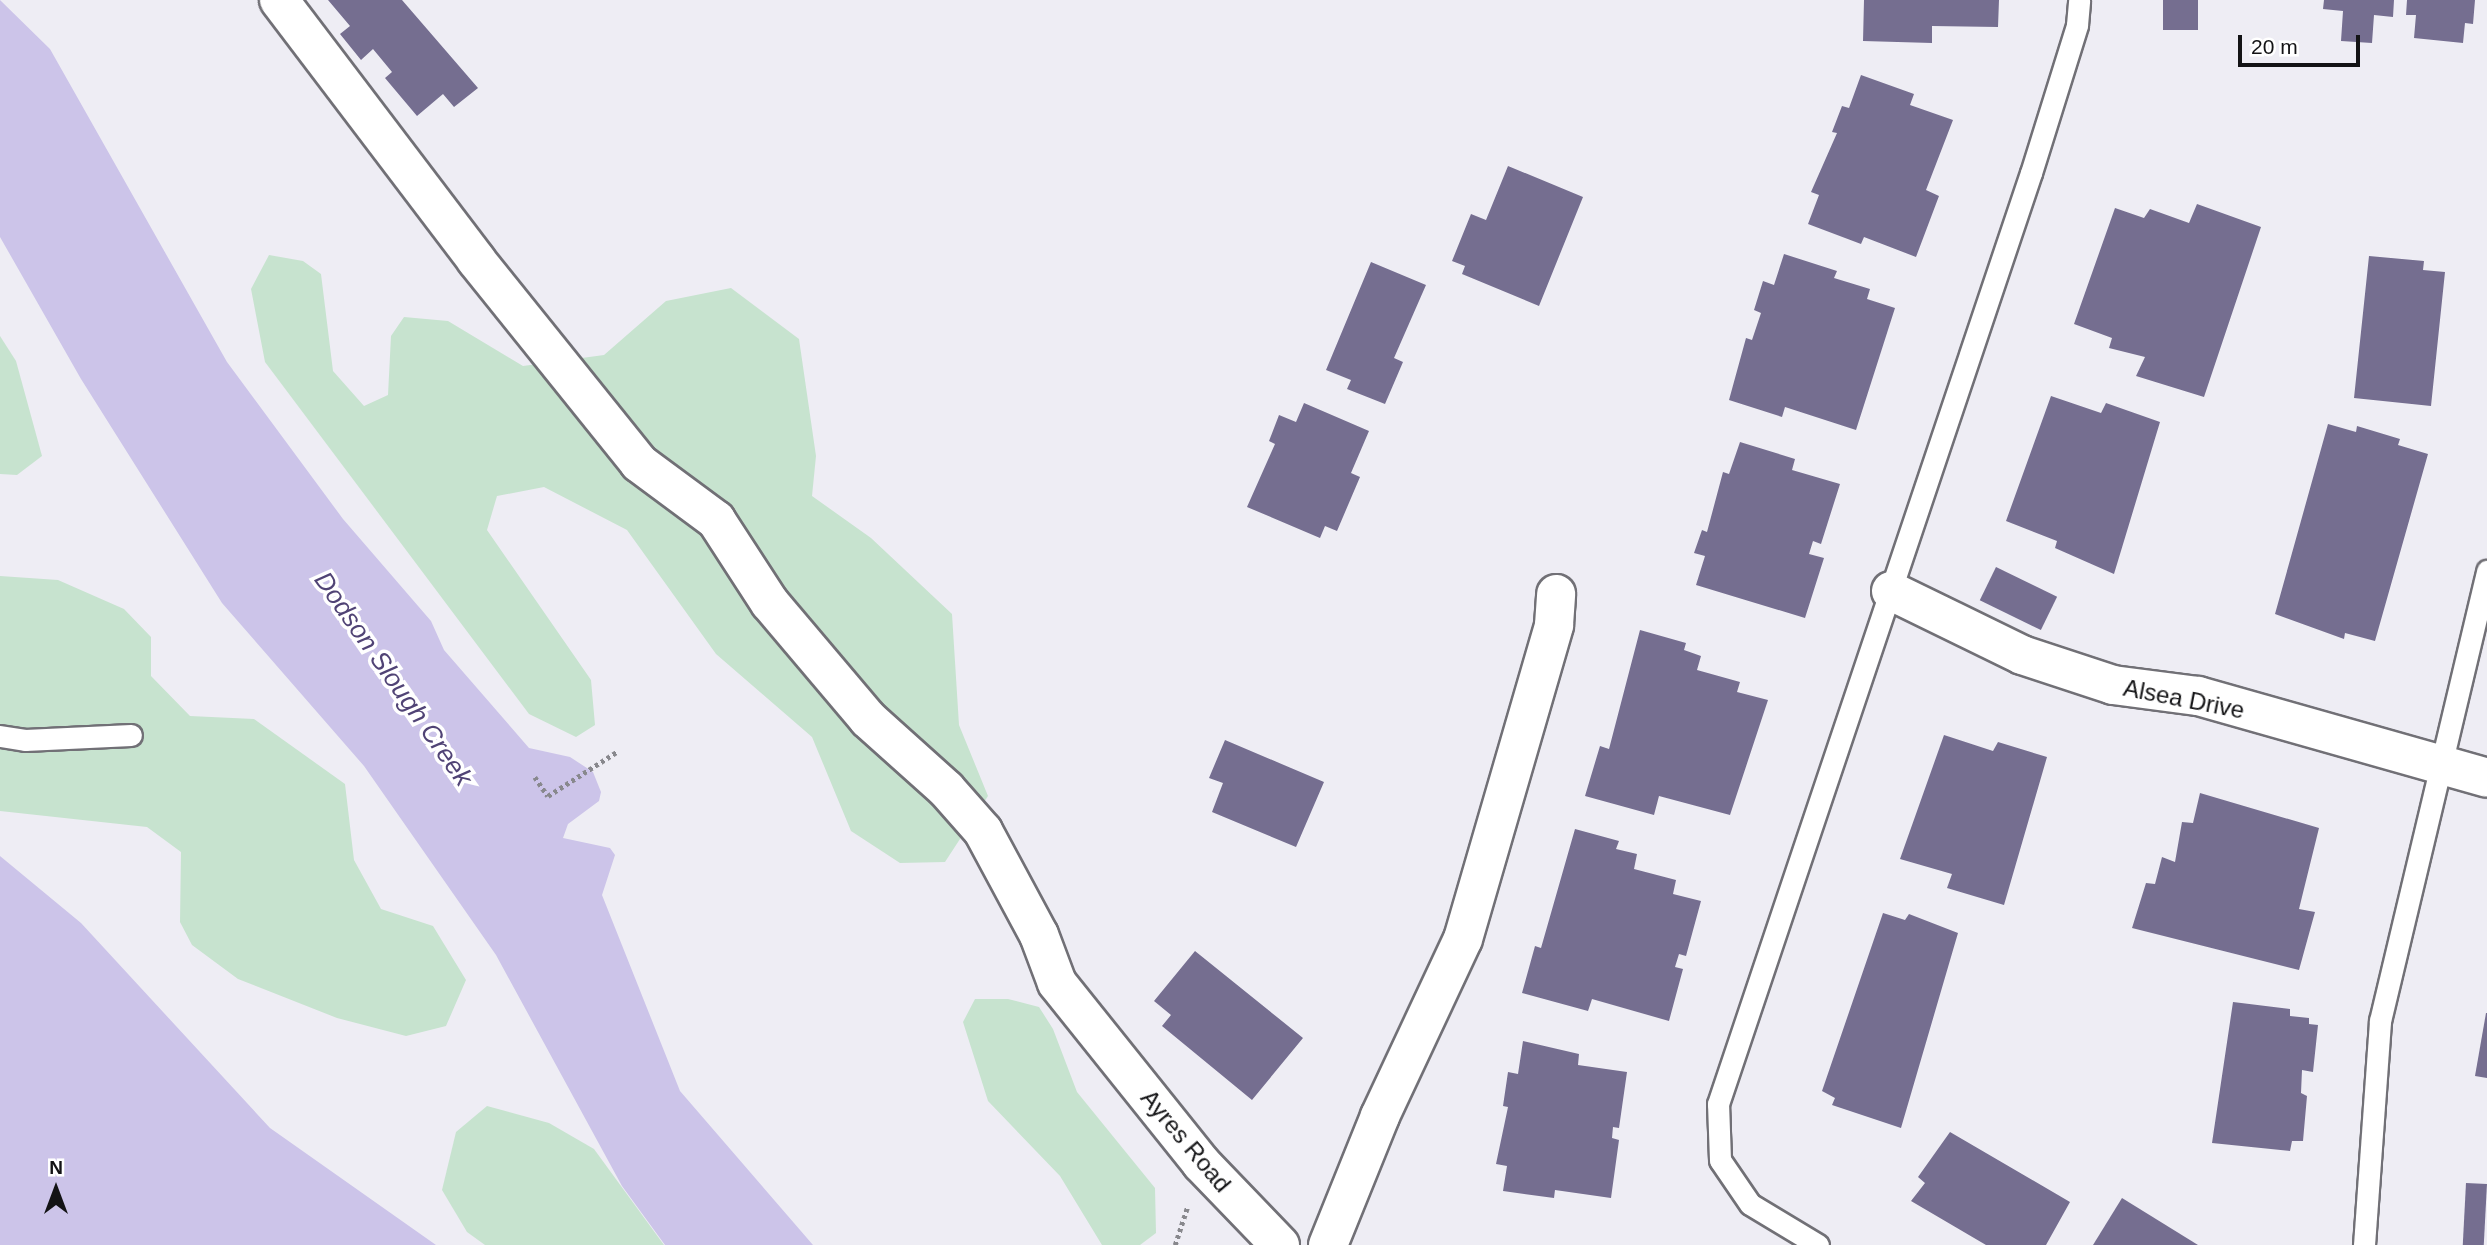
<!DOCTYPE html>
<style>
body{margin:0}
#map{position:relative;width:2487px;height:1245px;overflow:hidden;background:#eeedf4;font-family:Arial,sans-serif}
div>[style]{position:absolute}
.green>*{inset:0;background:#c7e3cf}
.water>*{inset:0;background:#ccc4e9}
.building>*{inset:0;background:#756e90;transform-origin:0 0}
.path>*{height:4.5px;margin-top:-2.25px;transform-origin:0;background:repeating-linear-gradient(90deg,#88888d 0 3.5px,transparent 0 7px)}
.roads{filter:drop-shadow(2px 0 #717076) drop-shadow(-2px 0 #717076) drop-shadow(0 2px #717076) drop-shadow(0 -2px #717076)}
.service>*{height:21px;margin:-10.5px;padding:0 10.5px;transform-origin:10.5px;border-radius:10.5px;background:#fff}
.minor>*{height:38px;margin:-19px;padding:0 19px;transform-origin:19px;border-radius:19px;background:#fff}
span{translate:-50% -50%;white-space:nowrap;text-align:center;line-height:1.15;-webkit-text-stroke:7px #fff;paint-order:stroke}
.street-label{font-size:24px;color:#131315}
.water-label{font-size:26px;color:#504375;font-style:italic}
.north{position:absolute;left:21px;top:1154px;width:70px;height:70px;-webkit-text-stroke:5px #fff;paint-order:stroke;rotate:0deg;font-size:19px;font-weight:700;line-height:28px;text-align:center;color:#131315}
.north::after{content:'';display:block;margin:auto;width:24px;height:32px;background:#131315;clip-path:polygon(50% 0,100% 100%,50% 72%,0 100%)}
.scale{position:absolute;left:2238px;top:35px;width:122px;height:32px;box-sizing:border-box;border:4px solid #131315;border-top:0;padding-left:9px;font-size:21px;line-height:24px;white-space:nowrap;color:#131315;-webkit-text-stroke:5px #fff;paint-order:stroke}
</style>
<div id="map">
<div class="green">
<i style="clip-path:polygon(269px 255px,303px 261px,321px 274px,333px 371px,364px 406px,388px 395px,391px 336px,404px 317px,448px 321px,523px 366px,604px 355px,666px 301px,731px 288px,799px 339px,816px 456px,812px 496px,871px 538px,952px 614px,959px 725px,988px 796px,945px 862px,900px 863px,851px 831px,812px 737px,716px 654px,627px 530px,544px 487px,497px 496px,487px 530px,591px 680px,595px 725px,576px 737px,529px 714px,265px 362px,251px 289px)"></i>
<i style="clip-path:polygon(0 336px,16px 361px,42px 456px,17px 475px,0 474px)"></i>
<i style="clip-path:polygon(0 576px,58px 580px,124px 609px,151px 637px,151px 676px,190px 716px,254px 719px,345px 784px,354px 860px,381px 909px,433px 926px,466px 980px,446px 1026px,406px 1036px,337px 1018px,238px 979px,192px 945px,180px 922px,181px 852px,147px 827px,0 811px)"></i>
<i style="clip-path:polygon(975px 999px,1008px 999px,1039px 1007px,1053px 1029px,1077px 1092px,1155px 1188px,1156px 1233px,1140px 1245px,1102px 1245px,1060px 1176px,988px 1101px,963px 1022px)"></i>
<i style="clip-path:polygon(487px 1106px,549px 1123px,594px 1149px,664px 1245px,485px 1245px,467px 1232px,442px 1190px,456px 1132px)"></i>
</div>
<div class="water">
<i style="clip-path:polygon(0 0,50px 49px,227px 362px,343px 519px,431px 621px,444px 650px,529px 748px,570px 757px,593px 772px,601px 792px,599px 801px,568px 824px,563px 838px,610px 848px,615px 855px,602px 895px,680px 1091px,813px 1245px,665px 1245px,622px 1186px,496px 955px,364px 766px,222px 603px,81px 379px,0 237px)"></i>
<i style="clip-path:polygon(0 856px,81px 923px,270px 1128px,436px 1245px,0 1245px)"></i>
</div>
<div class="building">
<i style="clip-path:polygon(328px 0,402px 0,478px 88px,454px 107px,443px 94px,417px 116px,385px 78px,392px 72px,373px 49px,361px 60px,340px 34px,350px 26px)"></i>
<i style="clip-path:polygon(1864px 0,1999px 0,1998px 27px,1932px 26px,1932px 43px,1863px 41px)"></i>
<i style="left:2163px;top:0;width:35px;height:30px"></i>
<i style="clip-path:polygon(2324px 0,2394px 0,2393px 17px,2374px 15px,2372px 43px,2341px 41px,2343px 11px,2323px 9px)"></i>
<i style="clip-path:polygon(2407px 0,2475px 0,2473px 24px,2465px 23px,2463px 43px,2414px 38px,2416px 15px,2406px 15px)"></i>
<i style="clip-path:polygon(1861px 75px,1914px 94px,1910px 105px,1953px 120px,1926px 190px,1939px 196px,1916px 257px,1864px 237px,1861px 244px,1808px 224px,1819px 195px,1811px 192px,1837px 133px,1832px 132px,1842px 106px,1849px 108px)"></i>
<i style="clip-path:polygon(1508px 166px,1583px 197px,1539px 306px,1462px 274px,1465px 266px,1452px 261px,1471px 214px,1486px 220px)"></i>
<i style="clip-path:polygon(2197px 204px,2261px 227px,2204px 397px,2136px 376px,2145px 357px,2109px 348px,2112px 338px,2074px 324px,2115px 208px,2144px 218px,2150px 209px,2189px 223px)"></i>
<i style="clip-path:polygon(1784px 254px,1837px 271px,1834px 278px,1870px 289px,1867px 299px,1895px 308px,1856px 430px,1785px 407px,1782px 417px,1729px 400px,1746px 338px,1752px 340px,1761px 313px,1754px 310px,1763px 281px,1774px 285px)"></i>
<i style="clip-path:polygon(2369px 256px,2424px 261px,2423px 270px,2445px 272px,2431px 406px,2354px 398px)"></i>
<i style="clip-path:polygon(1371px 262px,1426px 285px,1394px 358px,1403px 362px,1385px 404px,1347px 389px,1351px 380px,1326px 370px)"></i>
<i style="clip-path:polygon(2051px 396px,2101px 413px,2106px 403px,2160px 422px,2114px 574px,2055px 548px,2057px 541px,2006px 521px)"></i>
<i style="clip-path:polygon(1304px 403px,1369px 431px,1351px 473px,1360px 477px,1337px 531px,1325px 526px,1320px 538px,1247px 507px,1275px 444px,1269px 441px,1279px 415px,1296px 422px)"></i>
<i style="clip-path:polygon(2328px 424px,2356px 432px,2357px 426px,2400px 439px,2398px 445px,2428px 454px,2375px 641px,2345px 633px,2344px 639px,2275px 614px)"></i>
<i style="clip-path:polygon(1740px 442px,1795px 459px,1792px 470px,1840px 484px,1821px 544px,1813px 541px,1809px 554px,1824px 558px,1805px 618px,1696px 585px,1705px 556px,1694px 553px,1702px 530px,1707px 532px,1723px 472px,1729px 474px)"></i>
<i style="left:1996px;top:567px;width:68px;height:37px;rotate:26deg"></i>
<i style="clip-path:polygon(1640px 630px,1686px 643px,1684px 650px,1701px 656px,1697px 670px,1740px 682px,1737px 692px,1768px 700px,1730px 815px,1659px 796px,1654px 815px,1585px 796px,1600px 746px,1609px 749px)"></i>
<i style="clip-path:polygon(1944px 735px,1993px 751px,1998px 742px,2047px 757px,2004px 905px,1947px 888px,1952px 874px,1900px 859px)"></i>
<i style="clip-path:polygon(1225px 740px,1324px 782px,1296px 847px,1212px 812px,1223px 783px,1209px 778px)"></i>
<i style="clip-path:polygon(2200px 793px,2319px 828px,2299px 909px,2315px 912px,2299px 970px,2132px 928px,2146px 883px,2155px 884px,2162px 857px,2175px 862px,2182px 822px,2193px 823px)"></i>
<i style="clip-path:polygon(1575px 829px,1619px 841px,1616px 849px,1637px 854px,1634px 869px,1676px 880px,1673px 894px,1701px 901px,1686px 956px,1679px 954px,1675px 967px,1683px 969px,1669px 1021px,1592px 999px,1588px 1011px,1522px 993px,1535px 946px,1541px 948px)"></i>
<i style="clip-path:polygon(1883px 913px,1905px 920px,1909px 914px,1958px 933px,1901px 1128px,1832px 1105px,1835px 1098px,1822px 1091px)"></i>
<i style="clip-path:polygon(1195px 951px,1303px 1038px,1252px 1100px,1162px 1026px,1171px 1015px,1154px 1001px)"></i>
<i style="clip-path:polygon(2233px 1002px,2290px 1009px,2290px 1016px,2309px 1018px,2309px 1024px,2318px 1025px,2313px 1072px,2302px 1070px,2301px 1093px,2307px 1096px,2303px 1141px,2292px 1141px,2290px 1151px,2212px 1143px)"></i>
<i style="clip-path:polygon(2486px 1013px,2487px 1013px,2487px 1078px,2475px 1076px)"></i>
<i style="clip-path:polygon(1523px 1041px,1579px 1054px,1578px 1065px,1627px 1072px,1619px 1128px,1613px 1127px,1612px 1138px,1619px 1140px,1611px 1198px,1555px 1190px,1554px 1198px,1503px 1191px,1507px 1166px,1496px 1164px,1508px 1107px,1503px 1106px,1508px 1072px,1518px 1074px)"></i>
<i style="clip-path:polygon(1950px 1132px,2070px 1202px,2046px 1245px,1986px 1245px,1911px 1201px,1925px 1183px,1918px 1177px)"></i>
<i style="left:2466px;top:1183px;width:21px;height:62px;rotate:3deg"></i>
<i style="clip-path:polygon(2122px 1198px,2198px 1245px,2093px 1245px)"></i>
</div>
<div class="path">
<i style="left:535px;top:777px;width:23px;rotate:56deg"></i>
<i style="left:548px;top:796px;width:83px;rotate:-32.7deg"></i>
<i style="left:1175px;top:1245px;width:40px;rotate:-72deg"></i>
</div>
<div class="roads">
<div class="service">
<i style="left:0;top:736px;width:25px;rotate:9deg"></i>
<i style="left:25px;top:740px;width:106px;rotate:-2.7deg"></i>
<i style="left:1818px;top:1245px;width:79px;rotate:-148.9deg"></i>
<i style="left:1750px;top:1204px;width:53px;rotate:-124.3deg"></i>
<i style="left:1720px;top:1160px;width:56px;rotate:-92deg"></i>
<i style="left:1718px;top:1104px;width:982px;rotate:-71.42deg"></i>
<i style="left:2031px;top:173px;width:155px;rotate:-72.7deg"></i>
<i style="left:2077px;top:25px;width:25px;rotate:-85deg"></i>
<i style="left:2364px;top:1245px;width:225px;rotate:-85.9deg"></i>
<i style="left:2380px;top:1021px;width:463px;rotate:-76.6deg"></i>
</div>
<div class="minor">
<i style="left:279px;top:0;width:326px;rotate:52.8deg"></i>
<i style="left:476px;top:260px;width:260px;rotate:51.2deg"></i>
<i style="left:639px;top:463px;width:96px;rotate:36.5deg"></i>
<i style="left:716px;top:520px;width:99px;rotate:57deg"></i>
<i style="left:770px;top:603px;width:152px;rotate:49.8deg"></i>
<i style="left:868px;top:719px;width:105px;rotate:41.9deg"></i>
<i style="left:946px;top:789px;width:56px;rotate:48.6deg"></i>
<i style="left:983px;top:831px;width:118px;rotate:61.7deg"></i>
<i style="left:1039px;top:935px;width:51px;rotate:69.4deg"></i>
<i style="left:1057px;top:983px;width:231px;rotate:51.3deg"></i>
<i style="left:1201px;top:1163px;width:114px;rotate:46.1deg"></i>
<i style="left:1891px;top:591px;width:146px;rotate:26deg"></i>
<i style="left:2022px;top:655px;width:96px;rotate:18.2deg"></i>
<i style="left:2113px;top:685px;width:86px;rotate:7.4deg"></i>
<i style="left:2198px;top:696px;width:300px;rotate:15.8deg"></i>
<i style="left:1328px;top:1245px;width:139px;rotate:-68deg"></i>
<i style="left:1380px;top:1116px;width:195px;rotate:-64.9deg"></i>
<i style="left:1463px;top:939px;width:327px;rotate:-73.8deg"></i>
<i style="left:1554px;top:625px;width:31px;rotate:-86deg"></i>
</div>
</div>
<div class="street-label">
<span style="left:2184px;top:699px;rotate:11deg">Alsea Drive</span>
<span style="left:1186px;top:1141px;rotate:50deg">Ayres Road</span>
</div>
<div class="water-label">
<span style="left:393px;top:679px;rotate:55deg">Dodson Slough Creek</span>
</div>
<div class="north">N</div>
<div class="scale">20 m</div>
</div>
